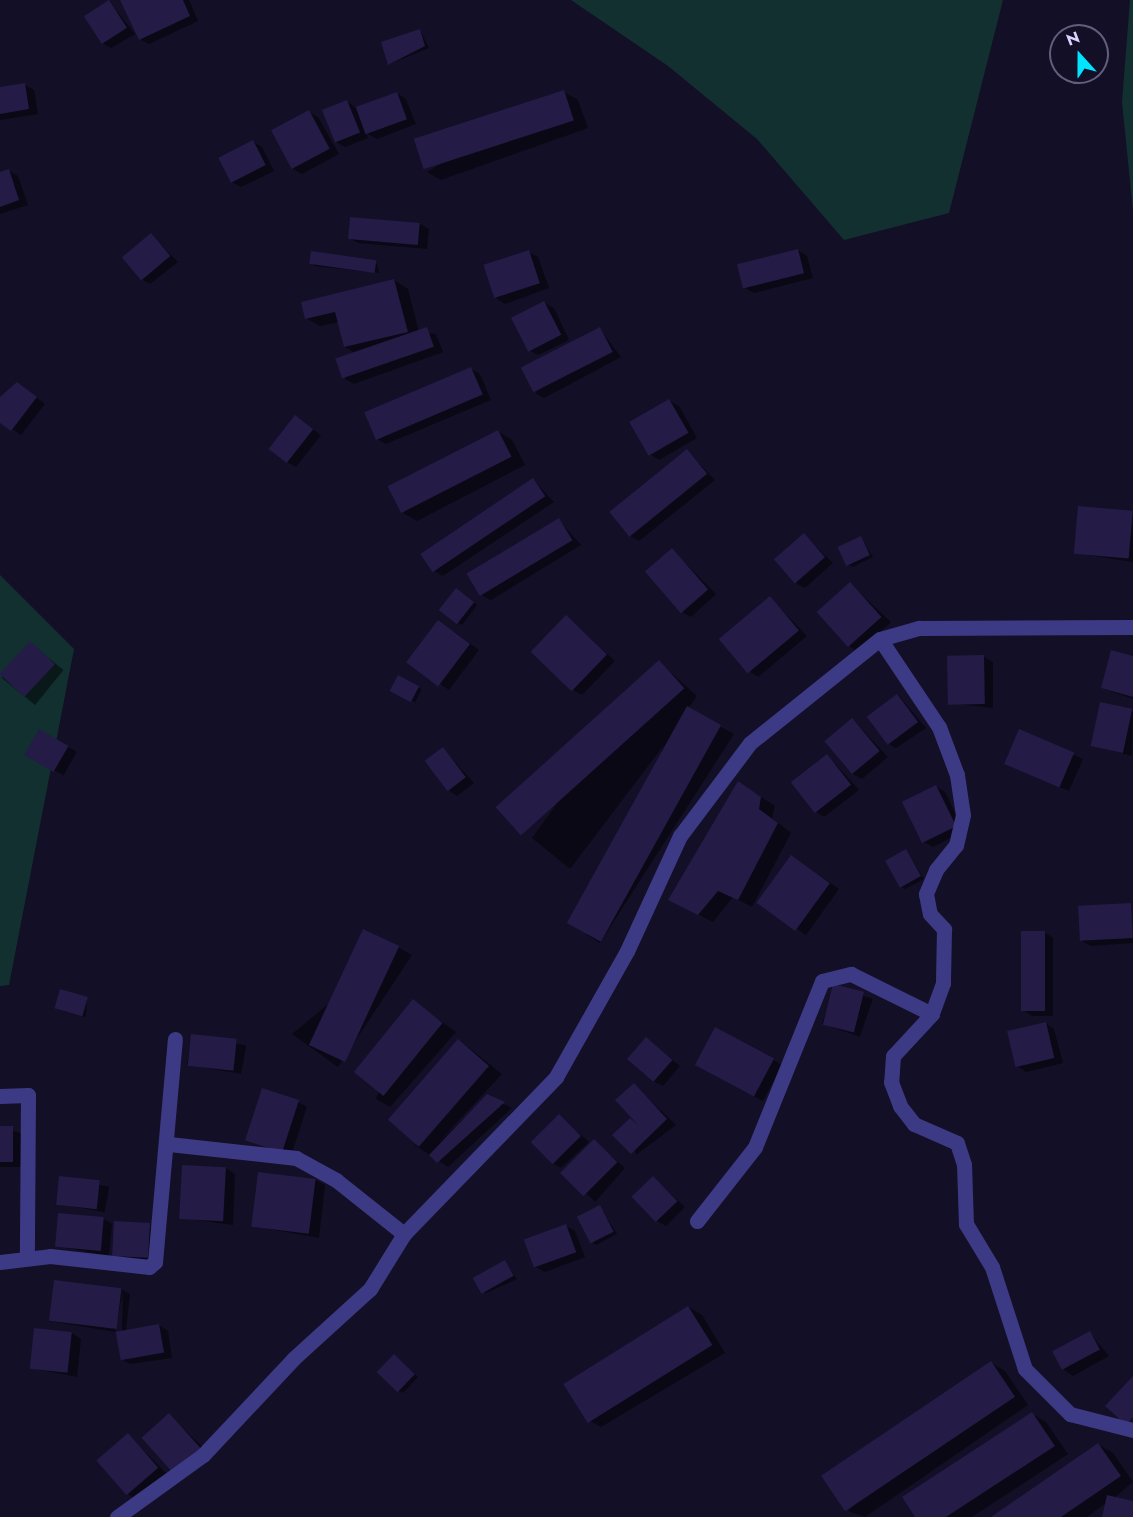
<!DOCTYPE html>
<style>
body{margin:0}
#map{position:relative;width:1133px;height:1517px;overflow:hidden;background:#130f26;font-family:Jost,sans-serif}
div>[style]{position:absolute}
.green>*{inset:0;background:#12302f}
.shadow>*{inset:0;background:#0007;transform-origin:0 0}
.building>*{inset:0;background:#241b47;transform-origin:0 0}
.minor>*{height:15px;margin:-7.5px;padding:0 7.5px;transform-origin:7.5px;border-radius:7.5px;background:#3d3a85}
span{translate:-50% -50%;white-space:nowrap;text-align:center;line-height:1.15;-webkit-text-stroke:5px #130f26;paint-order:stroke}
.north{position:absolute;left:1049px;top:24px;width:60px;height:60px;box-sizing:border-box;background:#130f26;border:2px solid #625e7d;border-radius:50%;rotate:339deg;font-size:16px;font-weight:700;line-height:24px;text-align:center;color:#d9d4ff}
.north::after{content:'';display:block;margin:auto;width:21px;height:27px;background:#00e5ff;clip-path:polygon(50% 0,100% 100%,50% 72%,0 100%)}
</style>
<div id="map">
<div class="green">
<i style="clip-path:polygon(571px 0,1003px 0,949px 213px,844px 240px,757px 139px,668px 66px)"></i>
<i style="clip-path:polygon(1130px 0,1133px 0,1133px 211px,1122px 102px)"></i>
<i style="clip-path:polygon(0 575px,74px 649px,9px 985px,0 986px)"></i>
</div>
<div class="shadow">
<i style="clip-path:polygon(122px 0,189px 0,198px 21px,149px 44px,140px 39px)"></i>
<i style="clip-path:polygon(109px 1px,135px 34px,111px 48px,102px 43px)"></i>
<i style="clip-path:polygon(420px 30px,429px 48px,390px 64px)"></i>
<i style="clip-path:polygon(25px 85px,34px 90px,38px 114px,0 120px,0 89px)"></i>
<i style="clip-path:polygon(564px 92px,578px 100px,588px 128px,441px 180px,427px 172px)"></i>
<i style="clip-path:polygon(397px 93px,406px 99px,416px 124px,377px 139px,366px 133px,368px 138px,345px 147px,336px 142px,347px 101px,357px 109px)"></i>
<i style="clip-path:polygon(309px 112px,318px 117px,339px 154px,302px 174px,293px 169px)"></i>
<i style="clip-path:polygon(253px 142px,262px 147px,274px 171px,241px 187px,232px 182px)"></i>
<i style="clip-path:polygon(8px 170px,18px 176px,28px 205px,0 214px,0 173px)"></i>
<i style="clip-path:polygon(351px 218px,420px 224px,429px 229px,427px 249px,358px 243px,349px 238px)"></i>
<i style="clip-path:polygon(151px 235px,178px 262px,150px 284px,141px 279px)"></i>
<i style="clip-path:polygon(798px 250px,807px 256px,813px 278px,754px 293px,745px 288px)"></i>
<i style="clip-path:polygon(529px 252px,538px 257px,549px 288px,505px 304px,496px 298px)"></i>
<i style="clip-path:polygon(312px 253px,376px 261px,379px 273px,314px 266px)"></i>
<i style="clip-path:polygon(394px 280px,408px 289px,419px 332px,436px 334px,443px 352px,354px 384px,345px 379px,357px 354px,345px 347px,339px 322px,320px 326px,306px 318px)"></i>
<i style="clip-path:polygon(544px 303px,554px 308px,569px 340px,538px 355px,529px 350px)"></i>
<i style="clip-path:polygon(600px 329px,621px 357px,544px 398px,535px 393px)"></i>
<i style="clip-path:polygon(471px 369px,480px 374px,491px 400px,386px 444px,377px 439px)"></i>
<i style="clip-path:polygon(17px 383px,45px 404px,21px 435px,0 421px,0 399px)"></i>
<i style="clip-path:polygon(669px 401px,679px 406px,697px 438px,659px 460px,650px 454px)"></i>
<i style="clip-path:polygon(304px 423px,321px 435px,296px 467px,287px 462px)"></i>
<i style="clip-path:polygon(498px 431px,512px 440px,525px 465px,417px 521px,403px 513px)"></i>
<i style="clip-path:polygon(687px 451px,715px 480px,639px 541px,630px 536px)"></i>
<i style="clip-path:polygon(533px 480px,554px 502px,443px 576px,434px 571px)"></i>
<i style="clip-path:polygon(1133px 513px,1133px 562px,1075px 553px)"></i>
<i style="clip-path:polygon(559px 520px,581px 545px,491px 600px,481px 595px)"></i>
<i style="clip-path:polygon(804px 535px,833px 563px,805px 588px,796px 583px)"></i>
<i style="clip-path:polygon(861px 538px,873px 557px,853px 567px,849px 565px)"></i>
<i style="clip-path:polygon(672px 550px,716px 594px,691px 617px,682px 612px)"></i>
<i style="clip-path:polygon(850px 584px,891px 622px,859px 652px,850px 647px)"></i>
<i style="clip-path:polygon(460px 593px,477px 605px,462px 625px,458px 623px)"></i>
<i style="clip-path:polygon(770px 598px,807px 636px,758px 677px,749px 671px)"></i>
<i style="clip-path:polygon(567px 617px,615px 661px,582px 695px,573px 690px)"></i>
<i style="clip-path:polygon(447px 627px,479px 650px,449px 690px,408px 662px)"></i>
<i style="left:30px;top:643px;width:43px;height:45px;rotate:39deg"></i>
<i style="clip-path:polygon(984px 657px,993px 662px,993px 708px,948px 703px)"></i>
<i style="clip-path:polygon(1133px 657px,1133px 699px,1102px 688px)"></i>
<i style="clip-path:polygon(659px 662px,697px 696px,688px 709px,734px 734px,600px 943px,587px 935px,664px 745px,570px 869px,532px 838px)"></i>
<i style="left:399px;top:677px;width:26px;height:15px;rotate:28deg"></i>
<i style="clip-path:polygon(898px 695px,926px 728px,896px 748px,887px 743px)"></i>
<i style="clip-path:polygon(1101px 704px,1133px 711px,1132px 756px,1092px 745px)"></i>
<i style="clip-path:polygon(853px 720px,888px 757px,862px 779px,853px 774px)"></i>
<i style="left:39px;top:731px;width:43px;height:27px;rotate:29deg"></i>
<i style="left:1020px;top:731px;width:69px;height:35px;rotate:24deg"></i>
<i style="clip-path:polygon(443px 749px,474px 783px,457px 796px,448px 790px)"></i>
<i style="clip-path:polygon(827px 755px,859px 790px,824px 817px,815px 811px)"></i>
<i style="clip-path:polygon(936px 787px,945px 792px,964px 831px,933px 847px,924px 842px)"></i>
<i style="clip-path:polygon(752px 791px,775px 806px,772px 818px,791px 833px,752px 907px,733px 897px,713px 922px,684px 907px)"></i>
<i style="clip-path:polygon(906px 850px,924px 879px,905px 889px,901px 887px)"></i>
<i style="clip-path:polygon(800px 862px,839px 889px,806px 935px,797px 929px)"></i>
<i style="clip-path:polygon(1130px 904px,1133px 943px,1091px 946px,1082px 941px)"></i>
<i style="clip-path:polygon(1044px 932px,1053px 938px,1053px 1016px,1032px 1016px,1023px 1010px)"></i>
<i style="clip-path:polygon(398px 947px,412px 955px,338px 1067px,292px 1034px)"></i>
<i style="left:835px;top:986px;width:40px;height:40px;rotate:19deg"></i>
<i style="clip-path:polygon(87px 998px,86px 1017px,60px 1010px)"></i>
<i style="clip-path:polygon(413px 1001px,456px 1032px,390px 1107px,376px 1099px)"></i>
<i style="clip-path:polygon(1045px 1023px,1054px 1029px,1063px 1063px,1026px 1072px,1017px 1066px)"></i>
<i style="left:715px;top:1029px;width:76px;height:41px;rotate:28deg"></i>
<i style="left:192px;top:1036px;width:55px;height:29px;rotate:10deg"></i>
<i style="clip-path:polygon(646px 1039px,680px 1066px,663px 1086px,653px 1081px)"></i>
<i style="clip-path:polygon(459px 1040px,502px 1074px,437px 1144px,487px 1096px,512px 1108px,448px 1167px,415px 1145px)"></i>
<i style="clip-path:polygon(634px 1085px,676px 1125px,636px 1155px,630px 1120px,639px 1125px)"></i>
<i style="clip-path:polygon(298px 1102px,307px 1107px,291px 1156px,246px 1139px)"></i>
<i style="clip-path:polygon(559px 1116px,589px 1142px,561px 1168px,552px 1163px)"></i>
<i style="clip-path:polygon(0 1128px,21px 1133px,22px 1167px,0 1167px)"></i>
<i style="left:594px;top:1141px;width:41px;height:45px;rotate:41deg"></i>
<i style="clip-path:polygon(226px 1168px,235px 1174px,233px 1225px,182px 1218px)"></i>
<i style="left:60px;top:1178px;width:50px;height:26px;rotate:10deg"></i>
<i style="clip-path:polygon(653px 1178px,685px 1207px,666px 1226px,657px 1221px)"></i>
<i style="clip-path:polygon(316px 1180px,325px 1185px,319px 1238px,253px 1226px)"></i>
<i style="clip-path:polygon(600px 1207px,617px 1234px,596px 1245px,592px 1242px)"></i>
<i style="clip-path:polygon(103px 1219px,112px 1224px,109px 1256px,56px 1246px)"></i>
<i style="clip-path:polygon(115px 1222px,158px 1229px,156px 1262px,123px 1260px)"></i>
<i style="clip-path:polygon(566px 1226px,575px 1231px,585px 1257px,545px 1272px,536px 1267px)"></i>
<i style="clip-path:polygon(505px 1262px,517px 1279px,484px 1294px)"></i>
<i style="clip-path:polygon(121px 1289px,130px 1294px,126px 1330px,159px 1325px,168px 1331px,172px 1358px,130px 1364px,121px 1359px,123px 1291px,115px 1332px,50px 1321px)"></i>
<i style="clip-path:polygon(688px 1307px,702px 1315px,725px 1353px,601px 1427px,587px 1419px)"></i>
<i style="clip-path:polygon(72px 1333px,81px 1339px,77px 1377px,31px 1368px)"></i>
<i style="clip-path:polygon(1090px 1333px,1109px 1356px,1073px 1376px,1064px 1370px)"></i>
<i style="clip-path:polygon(398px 1358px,418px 1377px,403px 1393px,399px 1391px)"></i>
<i style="clip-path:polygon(991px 1363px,1005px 1371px,1028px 1405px,865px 1517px,848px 1511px)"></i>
<i style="clip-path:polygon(1032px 1414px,1046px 1422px,1068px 1454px,972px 1517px,917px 1517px)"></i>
<i style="clip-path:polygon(169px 1415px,210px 1454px,185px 1477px)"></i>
<i style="clip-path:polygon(128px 1435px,166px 1473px,137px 1500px,128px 1494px)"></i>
<i style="clip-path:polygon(1099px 1445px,1113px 1453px,1133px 1482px,1114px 1498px,1133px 1502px,1133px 1517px,1103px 1517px,1106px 1503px,1087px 1517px,994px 1517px)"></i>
</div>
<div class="building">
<i style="left:109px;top:0;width:33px;height:30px;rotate:57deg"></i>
<i style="clip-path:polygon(120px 0,183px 0,190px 16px,139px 40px)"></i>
<i style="clip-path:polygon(420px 29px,425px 46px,388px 65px,381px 42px)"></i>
<i style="clip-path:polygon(25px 83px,29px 109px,0 114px,0 87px)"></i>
<i style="left:564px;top:90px;width:32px;height:158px;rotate:72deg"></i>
<i style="left:397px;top:92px;width:29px;height:44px;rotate:70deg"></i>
<i style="left:347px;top:100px;width:35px;height:27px;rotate:68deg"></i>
<i style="left:309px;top:110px;width:44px;height:43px;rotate:62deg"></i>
<i style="left:253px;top:140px;width:28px;height:39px;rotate:63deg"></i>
<i style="clip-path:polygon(9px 169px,19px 200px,0 207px,0 172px)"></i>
<i style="left:350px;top:217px;width:70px;height:22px;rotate:5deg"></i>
<i style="left:151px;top:233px;width:30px;height:38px;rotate:50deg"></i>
<i style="left:798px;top:249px;width:25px;height:63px;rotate:76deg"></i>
<i style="left:529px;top:250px;width:35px;height:48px;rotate:72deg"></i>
<i style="left:311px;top:251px;width:66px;height:13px;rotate:8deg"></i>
<i style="clip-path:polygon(394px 279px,408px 332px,344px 347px,335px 312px,305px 319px,301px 302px)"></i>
<i style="left:544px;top:301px;width:38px;height:37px;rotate:63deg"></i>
<i style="left:427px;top:327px;width:21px;height:97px;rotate:71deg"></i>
<i style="left:600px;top:327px;width:28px;height:89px;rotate:63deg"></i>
<i style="left:471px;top:367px;width:30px;height:116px;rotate:67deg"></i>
<i style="clip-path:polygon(17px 382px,37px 397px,11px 431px,0 423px,0 397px)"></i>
<i style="left:669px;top:399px;width:39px;height:46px;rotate:60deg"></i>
<i style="left:295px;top:415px;width:23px;height:43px;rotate:38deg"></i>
<i style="left:498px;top:430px;width:30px;height:124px;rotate:63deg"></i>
<i style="left:687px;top:449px;width:32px;height:100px;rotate:51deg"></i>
<i style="left:533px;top:478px;width:22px;height:136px;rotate:56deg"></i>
<i style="left:1078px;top:506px;width:55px;height:48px;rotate:5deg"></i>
<i style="left:559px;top:518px;width:26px;height:108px;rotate:59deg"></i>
<i style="left:804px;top:533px;width:32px;height:40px;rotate:49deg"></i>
<i style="left:861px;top:536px;width:21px;height:26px;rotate:65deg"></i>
<i style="left:672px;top:548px;width:55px;height:36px;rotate:49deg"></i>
<i style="left:850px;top:582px;width:47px;height:45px;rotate:48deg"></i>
<i style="left:456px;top:588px;width:23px;height:28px;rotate:38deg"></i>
<i style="left:770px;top:596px;width:45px;height:67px;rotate:50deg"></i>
<i style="left:566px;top:615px;width:57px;height:51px;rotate:44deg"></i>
<i style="left:438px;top:620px;width:40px;height:53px;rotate:37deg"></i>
<i style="left:30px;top:641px;width:34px;height:45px;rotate:43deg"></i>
<i style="clip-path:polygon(1111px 650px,1133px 656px,1133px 697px,1101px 688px)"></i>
<i style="left:984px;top:655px;width:49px;height:37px;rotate:89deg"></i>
<i style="left:659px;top:660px;width:38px;height:220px;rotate:48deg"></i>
<i style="left:398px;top:675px;width:24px;height:18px;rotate:28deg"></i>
<i style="left:897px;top:694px;width:35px;height:38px;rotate:53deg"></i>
<i style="left:1100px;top:702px;width:33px;height:45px;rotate:12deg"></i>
<i style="left:687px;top:706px;width:39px;height:248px;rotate:29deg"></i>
<i style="left:852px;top:718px;width:43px;height:36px;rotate:50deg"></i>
<i style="left:39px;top:729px;width:34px;height:30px;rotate:30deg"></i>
<i style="left:1019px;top:729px;width:60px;height:38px;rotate:23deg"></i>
<i style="left:443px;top:747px;width:38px;height:23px;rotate:53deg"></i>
<i style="left:827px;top:754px;width:39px;height:46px;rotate:52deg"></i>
<i style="clip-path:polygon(738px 781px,761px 797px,759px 809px,778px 823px,738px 900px,718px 891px,698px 915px,668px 900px)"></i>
<i style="left:936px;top:785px;width:46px;height:38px;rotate:64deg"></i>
<i style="left:906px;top:849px;width:31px;height:24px;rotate:61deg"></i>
<i style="left:791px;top:855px;width:48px;height:59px;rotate:36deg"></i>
<i style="left:1131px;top:903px;width:35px;height:53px;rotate:87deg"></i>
<i style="left:363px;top:929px;width:40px;height:128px;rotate:25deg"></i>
<i style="left:1021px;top:931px;width:24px;height:80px"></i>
<i style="left:833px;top:984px;width:32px;height:42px;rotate:14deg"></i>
<i style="left:60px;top:989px;width:29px;height:20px;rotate:16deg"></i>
<i style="left:413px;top:999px;width:38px;height:94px;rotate:39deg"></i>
<i style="left:1046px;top:1022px;width:37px;height:40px;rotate:77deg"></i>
<i style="left:715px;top:1027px;width:67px;height:43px;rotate:28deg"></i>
<i style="left:191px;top:1034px;width:46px;height:32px;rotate:6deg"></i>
<i style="left:646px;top:1037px;width:35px;height:29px;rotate:41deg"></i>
<i style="left:458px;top:1039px;width:41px;height:107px;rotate:41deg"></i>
<i style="clip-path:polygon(634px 1083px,667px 1119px,631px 1154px,612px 1135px,630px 1118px,638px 1125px,615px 1100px)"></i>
<i style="left:262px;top:1088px;width:39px;height:55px;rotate:18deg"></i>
<i style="clip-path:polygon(487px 1094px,505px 1102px,437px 1163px,429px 1155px)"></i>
<i style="left:559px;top:1114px;width:31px;height:40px;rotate:45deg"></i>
<i style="left:0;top:1126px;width:13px;height:36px"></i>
<i style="left:594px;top:1139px;width:33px;height:48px;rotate:45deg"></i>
<i style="left:182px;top:1165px;width:44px;height:54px;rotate:3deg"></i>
<i style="left:258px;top:1172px;width:58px;height:55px;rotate:7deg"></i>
<i style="left:59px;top:1176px;width:41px;height:29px;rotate:6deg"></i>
<i style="left:653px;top:1176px;width:35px;height:30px;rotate:46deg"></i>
<i style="left:600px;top:1205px;width:30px;height:26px;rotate:63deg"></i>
<i style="left:58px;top:1213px;width:46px;height:34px;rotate:5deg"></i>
<i style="left:114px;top:1221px;width:36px;height:35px;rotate:3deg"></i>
<i style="left:566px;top:1224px;width:30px;height:45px;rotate:70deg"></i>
<i style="left:505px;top:1260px;width:18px;height:37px;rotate:61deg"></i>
<i style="left:54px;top:1280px;width:68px;height:41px;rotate:7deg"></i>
<i style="left:688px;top:1306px;width:46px;height:147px;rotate:58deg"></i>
<i style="left:159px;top:1324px;width:29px;height:44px;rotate:80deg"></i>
<i style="left:34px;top:1328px;width:38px;height:41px;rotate:6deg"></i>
<i style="left:1090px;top:1331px;width:21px;height:43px;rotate:62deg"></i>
<i style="left:394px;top:1354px;width:29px;height:25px;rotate:44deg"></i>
<i style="left:991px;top:1361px;width:43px;height:205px;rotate:56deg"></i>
<i style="clip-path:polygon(1133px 1376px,1133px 1417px,1126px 1425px,1105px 1406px)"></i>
<i style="clip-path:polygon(1032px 1412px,1055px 1446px,946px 1517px,915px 1517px,902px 1497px)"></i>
<i style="left:169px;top:1413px;width:48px;height:37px;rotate:48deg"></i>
<i style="left:128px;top:1433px;width:46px;height:42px;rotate:49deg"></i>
<i style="clip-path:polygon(1098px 1443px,1121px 1476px,1061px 1517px,991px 1517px)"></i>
<i style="clip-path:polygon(1107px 1495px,1133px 1501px,1133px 1517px,1102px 1517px)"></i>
</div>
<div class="minor">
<i style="left:880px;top:639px;width:106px;rotate:56.2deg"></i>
<i style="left:939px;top:727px;width:51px;rotate:69.4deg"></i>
<i style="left:957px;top:775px;width:40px;rotate:81.5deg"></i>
<i style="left:963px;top:815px;width:31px;rotate:103deg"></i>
<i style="left:956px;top:845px;width:32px;rotate:129deg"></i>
<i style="left:936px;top:870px;width:26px;rotate:113deg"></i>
<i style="left:926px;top:894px;width:20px;rotate:79deg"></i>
<i style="left:930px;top:914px;width:21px;rotate:47deg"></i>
<i style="left:944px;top:929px;width:54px;rotate:91.1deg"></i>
<i style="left:943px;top:983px;width:33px;rotate:110deg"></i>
<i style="left:932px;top:1014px;width:57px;rotate:132.9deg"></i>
<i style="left:893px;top:1056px;width:26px;rotate:94deg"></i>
<i style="left:891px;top:1082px;width:26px;rotate:69deg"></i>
<i style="left:900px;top:1106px;width:23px;rotate:52deg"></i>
<i style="left:914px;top:1124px;width:47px;rotate:23.8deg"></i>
<i style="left:957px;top:1143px;width:22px;rotate:72deg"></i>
<i style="left:964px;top:1164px;width:60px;rotate:88.1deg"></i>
<i style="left:966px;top:1224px;width:50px;rotate:58.8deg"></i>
<i style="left:992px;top:1267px;width:107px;rotate:72.1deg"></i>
<i style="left:1025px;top:1369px;width:64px;rotate:45deg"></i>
<i style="left:1070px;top:1414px;width:65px;rotate:14.3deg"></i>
<i style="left:0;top:1096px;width:28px;rotate:-2deg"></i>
<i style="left:28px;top:1095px;width:162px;rotate:90.4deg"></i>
<i style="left:169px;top:1144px;width:128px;rotate:6.3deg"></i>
<i style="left:296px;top:1158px;width:46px;rotate:28.8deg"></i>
<i style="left:336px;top:1180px;width:87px;rotate:38.5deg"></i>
<i style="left:697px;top:1221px;width:94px;rotate:-51.9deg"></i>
<i style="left:755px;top:1147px;width:179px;rotate:-68deg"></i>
<i style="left:822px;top:981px;width:30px;rotate:-14deg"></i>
<i style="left:851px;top:974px;width:90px;rotate:26.3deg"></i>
<i style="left:0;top:1262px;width:50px;rotate:-6.8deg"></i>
<i style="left:50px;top:1256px;width:100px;rotate:6.3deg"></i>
<i style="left:149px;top:1267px;width:8px;rotate:-40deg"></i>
<i style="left:155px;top:1262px;width:224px;rotate:-84.9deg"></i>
<i style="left:117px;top:1517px;width:106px;rotate:-35.8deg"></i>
<i style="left:203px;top:1455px;width:132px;rotate:-46.8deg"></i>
<i style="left:293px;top:1359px;width:104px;rotate:-42.3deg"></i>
<i style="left:370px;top:1289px;width:65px;rotate:-58.3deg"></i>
<i style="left:404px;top:1234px;width:219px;rotate:-45.9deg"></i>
<i style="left:556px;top:1077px;width:145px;rotate:-60.6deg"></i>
<i style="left:627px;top:951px;width:127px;rotate:-65.3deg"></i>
<i style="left:680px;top:836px;width:116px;rotate:-53deg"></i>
<i style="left:750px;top:743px;width:166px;rotate:-38.7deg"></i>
<i style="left:880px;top:639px;width:41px;rotate:-15.8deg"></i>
<i style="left:919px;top:628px;width:214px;rotate:-0.3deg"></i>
</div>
<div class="north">N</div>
</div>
